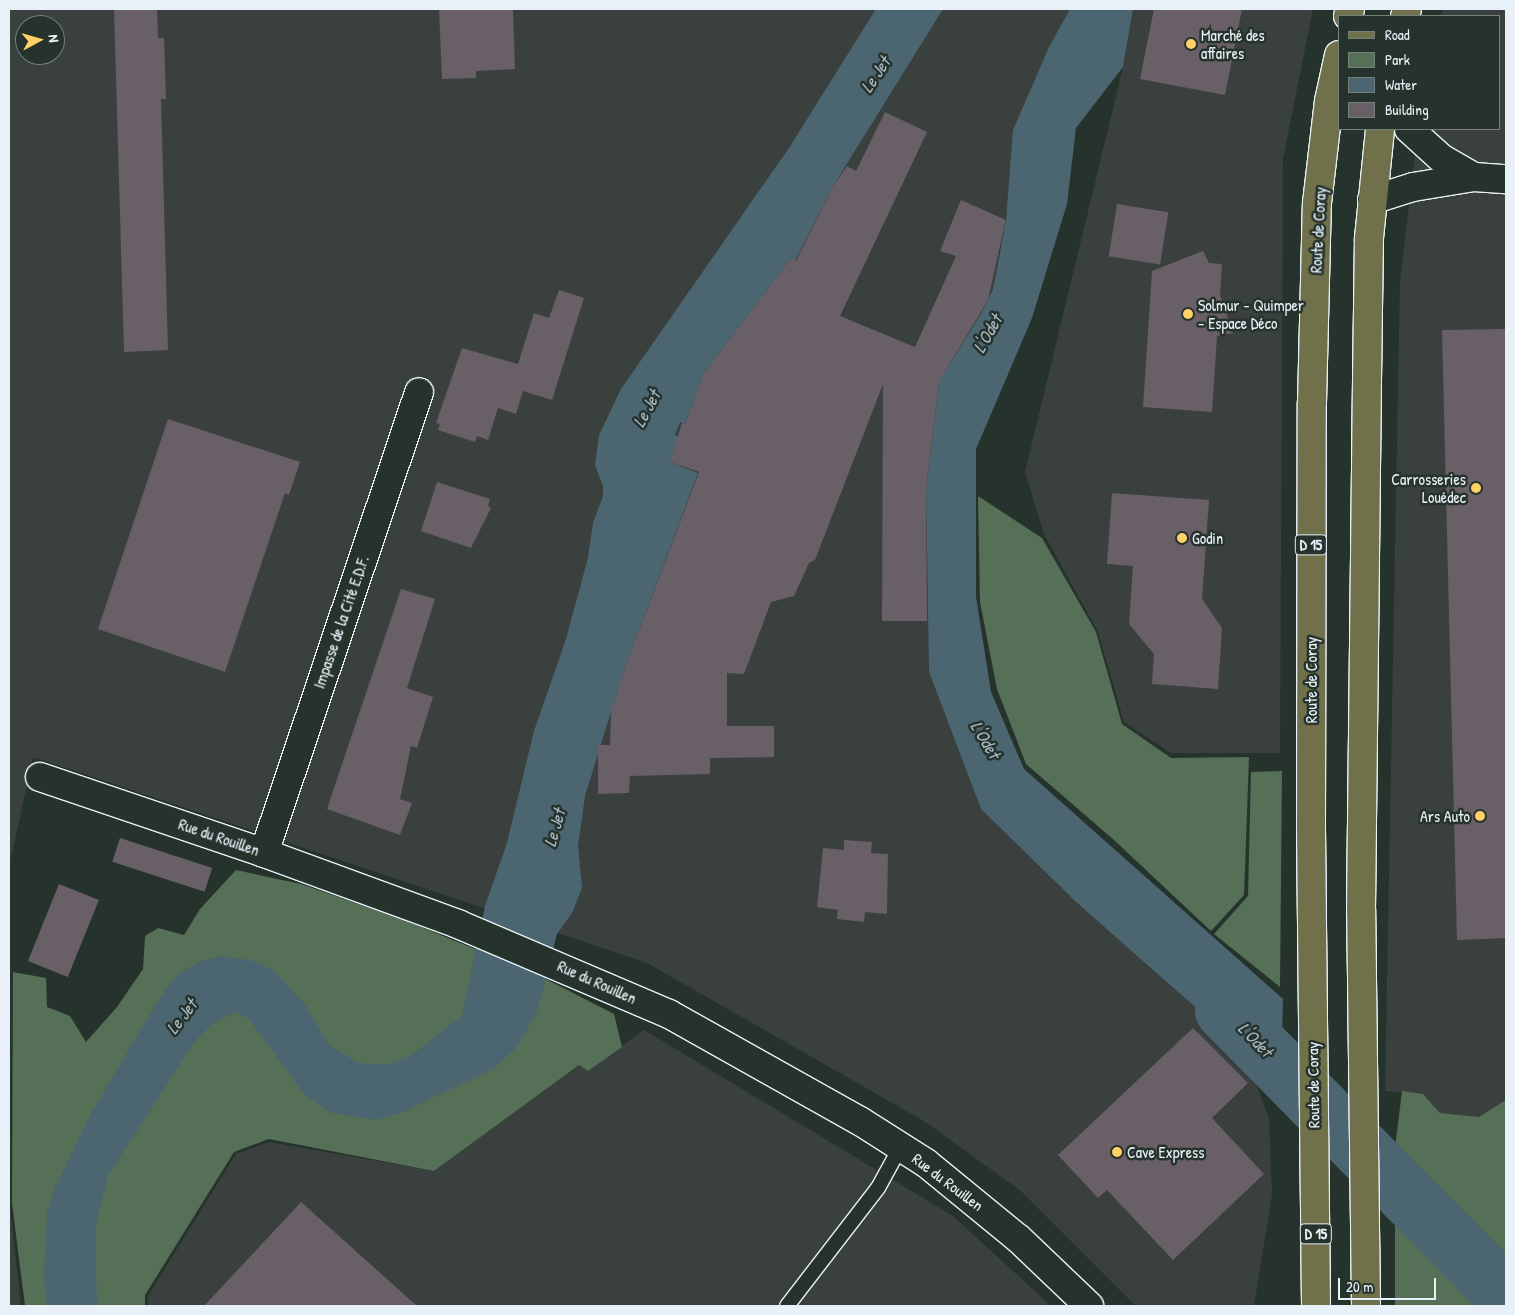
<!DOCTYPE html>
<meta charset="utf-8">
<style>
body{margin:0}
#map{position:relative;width:1515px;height:1315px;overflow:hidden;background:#26332d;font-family:"Patrick Hand",sans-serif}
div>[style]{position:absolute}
.built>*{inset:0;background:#3a403e}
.green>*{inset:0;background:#557056}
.water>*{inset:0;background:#4b6671}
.river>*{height:59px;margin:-29.5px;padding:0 29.5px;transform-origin:29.5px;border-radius:29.5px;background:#4b6671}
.building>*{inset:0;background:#695f66;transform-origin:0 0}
.roads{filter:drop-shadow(1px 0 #e8f1f8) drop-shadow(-1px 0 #e8f1f8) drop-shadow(0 1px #e8f1f8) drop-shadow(0 -1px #e8f1f8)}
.service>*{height:14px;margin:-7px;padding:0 7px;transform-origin:7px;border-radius:7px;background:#26332d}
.minor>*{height:28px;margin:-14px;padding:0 14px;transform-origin:14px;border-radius:14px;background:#26332d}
.primary>*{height:28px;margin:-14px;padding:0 14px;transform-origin:14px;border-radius:14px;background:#70704a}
.dots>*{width:14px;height:14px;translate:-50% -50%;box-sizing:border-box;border:2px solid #26332d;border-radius:50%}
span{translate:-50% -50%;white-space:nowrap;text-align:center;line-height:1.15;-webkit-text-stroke:5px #26332d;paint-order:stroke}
.shield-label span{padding:1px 4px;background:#26332d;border:1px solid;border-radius:4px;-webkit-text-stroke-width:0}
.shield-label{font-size:15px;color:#e8f1f8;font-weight:700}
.poi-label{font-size:16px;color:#e8f1f8}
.left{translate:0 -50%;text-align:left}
.right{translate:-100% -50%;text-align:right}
.street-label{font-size:16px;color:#e8f1f8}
.water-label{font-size:18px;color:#a9b9c2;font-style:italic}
.frame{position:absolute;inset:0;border:10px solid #e8f1f8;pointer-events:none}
.legend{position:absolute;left:1338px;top:15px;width:162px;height:115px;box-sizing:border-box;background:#26332d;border:1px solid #747f7e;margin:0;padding:6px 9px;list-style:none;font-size:15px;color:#e8f1f8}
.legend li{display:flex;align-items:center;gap:10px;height:25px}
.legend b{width:25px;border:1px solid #747f7e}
.north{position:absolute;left:15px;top:15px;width:50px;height:50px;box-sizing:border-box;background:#26332d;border:1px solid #747f7e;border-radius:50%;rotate:84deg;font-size:14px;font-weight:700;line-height:20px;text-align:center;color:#e8f1f8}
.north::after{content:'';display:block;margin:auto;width:18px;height:22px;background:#ffd166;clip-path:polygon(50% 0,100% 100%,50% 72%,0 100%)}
.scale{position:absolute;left:1338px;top:1278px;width:98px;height:22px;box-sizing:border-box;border:2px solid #e8f1f8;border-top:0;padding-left:6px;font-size:15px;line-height:18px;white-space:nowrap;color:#e8f1f8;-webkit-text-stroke:4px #26332d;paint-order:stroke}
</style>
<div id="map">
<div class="built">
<i style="clip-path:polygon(evenodd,9px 9px,1070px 9px,1050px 45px,1039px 75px,1009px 198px,993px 289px,983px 310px,939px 382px,926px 489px,929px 672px,981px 809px,1075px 901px,1204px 1015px,1253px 1075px,1269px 1119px,1272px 1194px,1254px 1306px,1136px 1306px,1021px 1191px,924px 1121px,647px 963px,33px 757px,9px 867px,9px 885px,9px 9px,25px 25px,55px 25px,55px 55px,25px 55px,25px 25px)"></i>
<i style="clip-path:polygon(1133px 9px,1313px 9px,1283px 159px,1280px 753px,1171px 753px,1124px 722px,1098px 632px,1044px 534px,1025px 472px,1123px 67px)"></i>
<i style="clip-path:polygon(1443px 9px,1506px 9px,1506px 1100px,1479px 1118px,1440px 1113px,1423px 1094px,1385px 1091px,1400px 282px,1418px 129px,1499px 129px,1499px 16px,1441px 16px)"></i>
<i style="clip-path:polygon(644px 1030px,953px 1216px,1051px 1306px,148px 1306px,148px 1296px,236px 1154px,269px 1142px,434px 1171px,579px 1065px,588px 1071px)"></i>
<i style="clip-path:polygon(9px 1199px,21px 1306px,9px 1306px)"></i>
</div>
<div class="green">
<i style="clip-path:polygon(978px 496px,1042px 538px,1096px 632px,1122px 724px,1171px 758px,1249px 757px,1244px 895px,1211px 931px,1114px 840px,1026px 764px,997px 689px,980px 602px)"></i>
<i style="clip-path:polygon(1282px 771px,1280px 987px,1214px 934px,1248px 896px,1251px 772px)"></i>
<i style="clip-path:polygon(236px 870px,301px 884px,404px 920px,536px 974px,614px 1014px,622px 1047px,588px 1071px,579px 1065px,434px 1171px,269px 1139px,234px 1152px,145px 1295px,145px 1306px,25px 1306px,12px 1203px,13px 972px,46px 978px,47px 1007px,70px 1016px,86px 1042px,117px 1007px,143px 969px,145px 936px,158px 928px,184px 935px,200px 909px)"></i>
<i style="clip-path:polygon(1402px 1091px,1423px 1094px,1440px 1113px,1479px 1117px,1506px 1100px,1506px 1306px,1395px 1306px,1395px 1148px)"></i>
</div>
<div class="water">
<i style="clip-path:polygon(876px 9px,943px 9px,833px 186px,795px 261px,791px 258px,704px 373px,685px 424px,680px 422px,675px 435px,679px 437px,670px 462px,698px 473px,623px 673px,585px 796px,578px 846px,582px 888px,572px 913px,557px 934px,537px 1012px,517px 1047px,496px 1067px,406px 1111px,376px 1120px,331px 1113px,305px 1095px,248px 1018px,235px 1012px,212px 1024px,194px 1042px,108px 1176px,95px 1228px,97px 1306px,47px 1306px,44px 1278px,47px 1212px,55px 1188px,90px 1115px,159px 999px,177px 975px,199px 962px,220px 956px,250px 960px,274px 971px,306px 1006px,328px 1044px,358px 1063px,388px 1065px,410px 1056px,462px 1016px,485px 906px,507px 843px,534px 731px,566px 639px,588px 558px,593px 523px,603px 496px,603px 486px,595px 465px,599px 435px,621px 389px,789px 148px)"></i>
<i style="clip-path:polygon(1070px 9px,1133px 9px,1123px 67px,1076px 128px,1067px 204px,1032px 318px,976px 449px,976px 597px,991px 692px,1024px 769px,1283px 999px,1280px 1109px,1204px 1015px,1075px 901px,981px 809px,929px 672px,926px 489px,939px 382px,983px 310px,993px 289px,1006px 220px,1013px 130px,1050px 45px)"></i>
</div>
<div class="river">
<i style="left:1224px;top:1010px;width:402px;rotate:45.4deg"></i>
</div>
<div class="building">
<i style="clip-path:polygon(114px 9px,157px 9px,158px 38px,164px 38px,166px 99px,161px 99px,168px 350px,124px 352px)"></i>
<i style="clip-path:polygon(439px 9px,513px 9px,515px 69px,476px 71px,476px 78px,442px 79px)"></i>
<i style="clip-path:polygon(1154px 9px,1242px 9px,1225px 95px,1140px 79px)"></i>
<i style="clip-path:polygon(885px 112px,927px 132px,840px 316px,915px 347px,956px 256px,940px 251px,961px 200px,1006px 220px,988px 300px,939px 382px,926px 489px,927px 621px,882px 621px,883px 384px,815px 560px,809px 563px,794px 596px,771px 602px,744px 674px,727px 673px,727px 726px,774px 726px,774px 757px,710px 758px,710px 774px,630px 776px,629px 793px,598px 794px,598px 745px,610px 745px,611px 711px,623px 673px,699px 472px,670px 462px,682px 423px,685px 424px,704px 373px,791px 258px,796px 261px,833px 186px,847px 166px,856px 171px)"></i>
<i style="left:1117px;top:204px;width:52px;height:53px;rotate:9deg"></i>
<i style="clip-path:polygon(1203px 251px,1209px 263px,1222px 264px,1220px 295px,1233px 333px,1217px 336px,1212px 412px,1143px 407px,1152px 271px)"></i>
<i style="clip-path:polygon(559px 290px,584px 298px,552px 400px,523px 391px,516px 414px,498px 408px,488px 440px,477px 436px,475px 442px,438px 430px,440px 424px,436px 423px,462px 348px,518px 364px,534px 313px,549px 318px)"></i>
<i style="clip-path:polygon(1506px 329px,1506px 938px,1457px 940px,1442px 330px)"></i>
<i style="clip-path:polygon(168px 419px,300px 462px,289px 495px,285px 493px,225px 672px,98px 629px)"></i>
<i style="clip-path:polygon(437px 482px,490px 499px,488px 506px,491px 508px,471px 548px,421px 531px)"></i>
<i style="clip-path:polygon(1112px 493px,1209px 500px,1202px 599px,1222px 628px,1218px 689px,1152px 684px,1154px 654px,1129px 624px,1133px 566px,1107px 564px)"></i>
<i style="clip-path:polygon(401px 589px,435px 599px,407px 688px,433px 697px,417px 748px,411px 746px,400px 799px,412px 803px,400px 835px,327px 809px)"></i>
<i style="left:120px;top:838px;width:97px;height:25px;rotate:18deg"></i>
<i style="clip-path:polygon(844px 840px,872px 842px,871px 853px,888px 854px,887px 914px,865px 912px,864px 922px,837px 919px,838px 910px,817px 907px,823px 848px,844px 850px)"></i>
<i style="left:59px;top:884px;width:43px;height:83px;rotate:22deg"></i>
<i style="clip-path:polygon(1193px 1028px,1248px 1083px,1212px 1118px,1264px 1174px,1173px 1260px,1107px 1190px,1098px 1198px,1058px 1155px)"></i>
<i style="clip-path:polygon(301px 1202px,417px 1306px,204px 1306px)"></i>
</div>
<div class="roads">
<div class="service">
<i style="left:787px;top:1306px;width:149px;rotate:-52.4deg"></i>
<i style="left:878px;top:1188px;width:48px;rotate:-61.3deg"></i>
</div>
<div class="minor">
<i style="left:1409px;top:129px;width:43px;rotate:42.2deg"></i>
<i style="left:1441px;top:158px;width:38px;rotate:30deg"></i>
<i style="left:1372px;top:200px;width:43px;rotate:-17.6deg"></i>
<i style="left:1413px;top:187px;width:62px;rotate:-9.3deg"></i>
<i style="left:1474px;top:177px;width:32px;rotate:4deg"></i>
<i style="left:40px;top:777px;width:237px;rotate:18.7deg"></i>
<i style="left:264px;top:853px;width:207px;rotate:20.1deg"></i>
<i style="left:458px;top:924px;width:229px;rotate:23.1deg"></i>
<i style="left:669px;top:1014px;width:219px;rotate:29.3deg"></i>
<i style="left:860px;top:1121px;width:78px;rotate:32.5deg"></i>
<i style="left:926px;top:1163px;width:120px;rotate:39.3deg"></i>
<i style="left:1019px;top:1239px;width:97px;rotate:43.7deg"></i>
<i style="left:264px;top:853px;width:486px;rotate:-71.4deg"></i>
</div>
<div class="primary">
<i style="left:1348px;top:16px;width:7px;rotate:-74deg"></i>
<i style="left:1405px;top:16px;width:7px;rotate:-74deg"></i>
<i style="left:1316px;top:1306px;width:478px;rotate:-90.6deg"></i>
<i style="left:1311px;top:828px;width:425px;rotate:-89.9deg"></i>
<i style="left:1312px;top:403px;width:200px;rotate:-88.6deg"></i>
<i style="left:1317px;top:203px;width:103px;rotate:-83.3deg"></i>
<i style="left:1329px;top:101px;width:47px;rotate:-77.7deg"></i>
<i style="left:1366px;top:1306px;width:397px;rotate:-90.7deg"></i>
<i style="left:1361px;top:909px;width:529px;rotate:-89.35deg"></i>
<i style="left:1367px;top:380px;width:142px;rotate:-89.2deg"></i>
<i style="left:1369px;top:238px;width:110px;rotate:-84.2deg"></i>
</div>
</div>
<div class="dots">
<i style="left:1191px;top:44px;background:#ffd166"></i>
<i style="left:1188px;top:314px;background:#ffd166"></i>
<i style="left:1476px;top:488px;background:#ffd166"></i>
<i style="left:1182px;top:538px;background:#ffd166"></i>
<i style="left:1480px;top:816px;background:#ffd166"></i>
<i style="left:1117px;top:1152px;background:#ffd166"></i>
</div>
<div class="shield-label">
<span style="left:1311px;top:545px">D 15</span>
<span style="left:1316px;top:1234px">D 15</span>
</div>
<div class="poi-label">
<span class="left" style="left:1201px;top:44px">Marché des<br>affaires</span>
<span class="left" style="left:1198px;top:314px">Solmur - Quimper<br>- Espace Déco</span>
<span class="right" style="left:1466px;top:488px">Carrosseries<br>Louédec</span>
<span class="left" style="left:1192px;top:538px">Godin</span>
<span class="right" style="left:1470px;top:816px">Ars Auto</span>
<span class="left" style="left:1127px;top:1152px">Cave Express</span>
</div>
<div class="street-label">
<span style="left:1318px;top:230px;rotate:-87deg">Route de Coray</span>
<span style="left:341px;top:622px;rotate:-71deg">Impasse de la Cité E.D.F.</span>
<span style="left:1311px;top:680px;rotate:-90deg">Route de Coray</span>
<span style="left:219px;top:837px;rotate:19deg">Rue du Rouillen</span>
<span style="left:597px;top:982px;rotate:24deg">Rue du Rouillen</span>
<span style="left:1313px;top:1085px;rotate:-91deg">Route de Coray</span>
<span style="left:948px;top:1182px;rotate:37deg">Rue du Rouillen</span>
</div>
<div class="water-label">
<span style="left:876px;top:75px;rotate:-56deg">Le Jet</span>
<span style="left:988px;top:334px;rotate:-61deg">L'Odet</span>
<span style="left:647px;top:409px;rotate:-62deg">Le Jet</span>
<span style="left:985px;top:740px;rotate:59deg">L'Odet</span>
<span style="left:555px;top:828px;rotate:-74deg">Le Jet</span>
<span style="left:182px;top:1017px;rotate:-53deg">Le Jet</span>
<span style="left:1255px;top:1040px;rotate:46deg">L'Odet</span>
</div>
<div class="frame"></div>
<ul class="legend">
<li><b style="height:6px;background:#70704a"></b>Road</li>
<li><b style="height:14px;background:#557056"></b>Park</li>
<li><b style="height:14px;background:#4b6671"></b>Water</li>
<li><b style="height:14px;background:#695f66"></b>Building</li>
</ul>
<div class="north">N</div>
<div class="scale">20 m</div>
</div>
